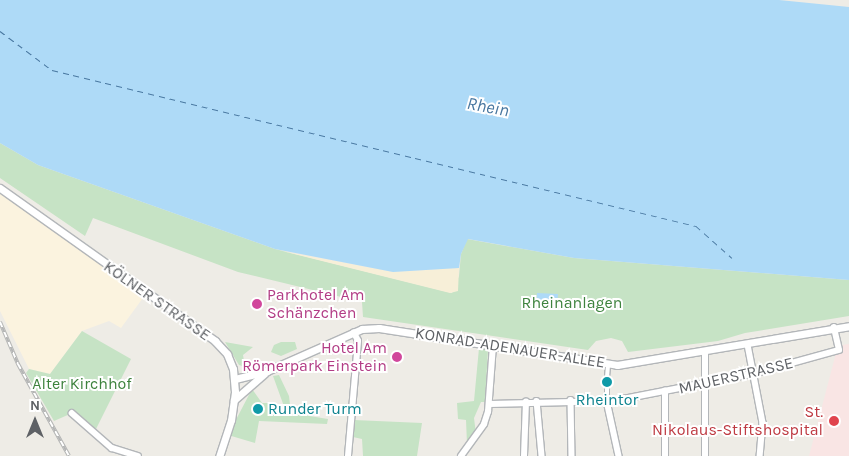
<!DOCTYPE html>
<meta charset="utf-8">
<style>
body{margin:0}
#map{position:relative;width:849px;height:456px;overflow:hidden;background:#eeece6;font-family:Karla,sans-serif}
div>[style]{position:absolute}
.commercial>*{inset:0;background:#fbf3df}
.medical>*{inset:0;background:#f9e5e4}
.green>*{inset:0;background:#c6e3c5}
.sand>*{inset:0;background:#f7efd8}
.water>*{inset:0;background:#aedaf7;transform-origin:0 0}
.ferry>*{height:1px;margin-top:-0.5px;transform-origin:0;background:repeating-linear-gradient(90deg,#4877a0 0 6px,transparent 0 11px)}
.pedestrian-tunnel>*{height:4px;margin-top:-2px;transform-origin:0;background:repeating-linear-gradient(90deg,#cac9c6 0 4px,transparent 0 6px)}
.roads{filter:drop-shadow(1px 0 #b3b6b9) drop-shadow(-1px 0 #b3b6b9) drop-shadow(0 1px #b3b6b9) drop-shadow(0 -1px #b3b6b9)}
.pedestrian>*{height:4px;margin:-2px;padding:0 2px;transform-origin:2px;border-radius:2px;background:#fff}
.minor>*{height:5.5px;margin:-2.75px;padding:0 2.75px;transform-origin:2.75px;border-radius:2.75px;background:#fff}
.tertiary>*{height:7px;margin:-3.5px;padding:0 3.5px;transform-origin:3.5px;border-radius:3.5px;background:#fff}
.rail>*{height:4px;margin-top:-2px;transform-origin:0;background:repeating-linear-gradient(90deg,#fff 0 5.5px,#b4b5b5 0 11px);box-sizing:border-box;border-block:1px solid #b4b5b5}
.dots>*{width:14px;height:14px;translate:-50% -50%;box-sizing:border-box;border:2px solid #fff;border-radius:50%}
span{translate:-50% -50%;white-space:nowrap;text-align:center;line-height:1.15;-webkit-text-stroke:4px #fff;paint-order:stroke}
.hotel-label{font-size:16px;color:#b23c85}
.left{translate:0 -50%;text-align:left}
.right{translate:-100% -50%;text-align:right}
.street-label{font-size:16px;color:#5e6165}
.park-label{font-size:16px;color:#3e833e}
.culture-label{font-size:16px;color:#0d838f}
.health-label{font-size:16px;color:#be3a42}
.water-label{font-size:18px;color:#4877a0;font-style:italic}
.north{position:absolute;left:10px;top:396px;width:50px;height:50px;-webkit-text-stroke:4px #fff;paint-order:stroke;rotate:0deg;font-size:14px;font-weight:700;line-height:20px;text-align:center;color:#5e6165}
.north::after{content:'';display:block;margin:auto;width:18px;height:22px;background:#5e6165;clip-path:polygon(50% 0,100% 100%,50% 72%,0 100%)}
</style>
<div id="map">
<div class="commercial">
<i style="clip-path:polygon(0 193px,82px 243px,148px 291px,121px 328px,109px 321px,82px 331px,50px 374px,29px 369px,0 311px)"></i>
</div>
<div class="medical">
<i style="clip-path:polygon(849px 344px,849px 456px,809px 456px,836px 353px,841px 350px,842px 345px)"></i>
</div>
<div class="green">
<i style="clip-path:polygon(0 143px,38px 165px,275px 249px,452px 293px,459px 276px,461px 254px,467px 239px,574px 258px,849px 280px,849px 316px,745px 333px,718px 341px,628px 352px,622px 341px,611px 338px,596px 341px,588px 350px,363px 317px,362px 302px,238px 272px,93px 218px,85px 236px,0 178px)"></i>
<i style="clip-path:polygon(82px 331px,131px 359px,96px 429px,85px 427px,70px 414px,54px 421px,26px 373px,29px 369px,50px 374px)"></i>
<i style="clip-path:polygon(225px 342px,253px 347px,243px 355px,245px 367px,239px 365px)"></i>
<i style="clip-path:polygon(281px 342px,295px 342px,297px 349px,281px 356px,271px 352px,274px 345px)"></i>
<i style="clip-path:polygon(479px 348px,488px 350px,485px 402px,481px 402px,474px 418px,476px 434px,467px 444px,466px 420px,458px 419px,457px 403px,474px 401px)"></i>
<i style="clip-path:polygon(279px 375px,289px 396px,291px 413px,328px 419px,327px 424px,259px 421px,255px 443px,228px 435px,252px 389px,262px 403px,268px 403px,270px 409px,286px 412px,273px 376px)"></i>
<i style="clip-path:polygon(354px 420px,422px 423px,417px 456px,363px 456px,362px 439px,353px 437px)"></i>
</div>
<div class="sand">
<i style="clip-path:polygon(282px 251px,393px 272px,459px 268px,458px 291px,450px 293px)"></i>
</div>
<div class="water">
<i style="clip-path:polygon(0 0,779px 0,849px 7px,849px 280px,574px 258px,468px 239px,461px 254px,459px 268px,393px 272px,275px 249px,38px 165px,0 143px)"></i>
<i style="left:537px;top:293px;width:21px;height:11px;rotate:3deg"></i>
</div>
<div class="ferry">
<i style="left:0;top:31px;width:65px;rotate:36.9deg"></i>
<i style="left:52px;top:70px;width:663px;rotate:13.62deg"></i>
<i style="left:696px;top:226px;width:48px;rotate:41.6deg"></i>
</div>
<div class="pedestrian-tunnel">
<i style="left:607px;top:388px;width:11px;rotate:-90deg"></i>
</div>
<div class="roads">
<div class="pedestrian">
<i style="left:607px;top:377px;width:12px;rotate:-85deg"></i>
<i style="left:607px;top:388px;width:6px;rotate:90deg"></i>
</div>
<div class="minor">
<i style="left:748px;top:345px;width:79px;rotate:79.1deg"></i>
<i style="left:763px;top:423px;width:33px;rotate:95deg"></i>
<i style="left:571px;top:400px;width:56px;rotate:89deg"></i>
<i style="left:537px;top:401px;width:55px;rotate:84.8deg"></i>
<i style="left:607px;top:401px;width:56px;rotate:77.7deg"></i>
<i style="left:490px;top:404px;width:123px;rotate:-1.4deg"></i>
<i style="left:613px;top:401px;width:142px;rotate:-11deg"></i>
<i style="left:752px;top:374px;width:90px;rotate:-15.4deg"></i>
<i style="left:839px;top:350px;width:23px;rotate:-103deg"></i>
<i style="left:72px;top:413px;width:53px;rotate:41.2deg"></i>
<i style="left:112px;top:448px;width:27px;rotate:17deg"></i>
<i style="left:348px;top:456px;width:115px;rotate:-85deg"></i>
<i style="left:358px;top:341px;width:9px;rotate:-117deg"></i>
<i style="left:461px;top:456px;width:39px;rotate:-54deg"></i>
<i style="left:484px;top:424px;width:13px;rotate:-72deg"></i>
<i style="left:488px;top:412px;width:66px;rotate:-85.7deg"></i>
<i style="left:524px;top:456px;width:54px;rotate:-87.9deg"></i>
<i style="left:665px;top:456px;width:65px;rotate:-90deg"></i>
<i style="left:705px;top:456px;width:104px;rotate:-90deg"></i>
</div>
<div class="tertiary">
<i style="left:0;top:188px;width:264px;rotate:35.4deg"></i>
<i style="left:215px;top:341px;width:18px;rotate:47deg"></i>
<i style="left:227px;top:354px;width:16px;rotate:68deg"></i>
<i style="left:233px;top:369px;width:23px;rotate:85deg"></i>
<i style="left:235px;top:392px;width:28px;rotate:98deg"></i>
<i style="left:231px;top:420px;width:38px;rotate:108deg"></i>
<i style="left:235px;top:379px;width:33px;rotate:-14deg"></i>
<i style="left:267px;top:371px;width:104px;rotate:-23.9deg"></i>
<i style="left:362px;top:329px;width:17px;rotate:-3deg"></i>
<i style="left:379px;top:328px;width:241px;rotate:8.8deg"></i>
<i style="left:617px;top:365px;width:235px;rotate:-9.5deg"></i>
<i style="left:234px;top:400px;width:40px;rotate:-41deg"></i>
</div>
</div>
<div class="rail">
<i style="left:0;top:322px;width:46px;rotate:66.8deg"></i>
<i style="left:18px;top:364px;width:105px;rotate:61deg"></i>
</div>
<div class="dots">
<i style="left:257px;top:304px;background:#d1479c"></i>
<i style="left:397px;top:357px;background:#d1479c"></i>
<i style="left:607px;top:382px;background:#0f9aa8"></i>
<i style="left:258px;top:409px;background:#0f9aa8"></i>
<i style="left:834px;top:421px;background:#e0444e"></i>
</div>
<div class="hotel-label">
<span class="left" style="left:267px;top:304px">Parkhotel Am<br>Schänzchen</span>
<span class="right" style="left:387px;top:357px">Hotel Am<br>Römerpark Einstein</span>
</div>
<div class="street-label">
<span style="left:157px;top:301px;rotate:35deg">KÖLNER STRASSE</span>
<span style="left:510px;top:348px;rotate:9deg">KONRAD-ADENAUER-ALLEE</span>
<span style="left:736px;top:376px;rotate:-13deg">MAUERSTRASSE</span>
</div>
<div class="park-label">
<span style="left:572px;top:303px">Rheinanlagen</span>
<span style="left:82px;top:384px">Alter Kirchhof</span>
</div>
<div class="culture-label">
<span style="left:607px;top:400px">Rheintor</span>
<span class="left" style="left:268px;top:409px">Runder Turm</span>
</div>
<div class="health-label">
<span class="right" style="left:823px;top:421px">St.<br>Nikolaus-Stiftshospital</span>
</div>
<div class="water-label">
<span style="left:488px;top:107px;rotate:11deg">Rhein</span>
</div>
<div class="north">N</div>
</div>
